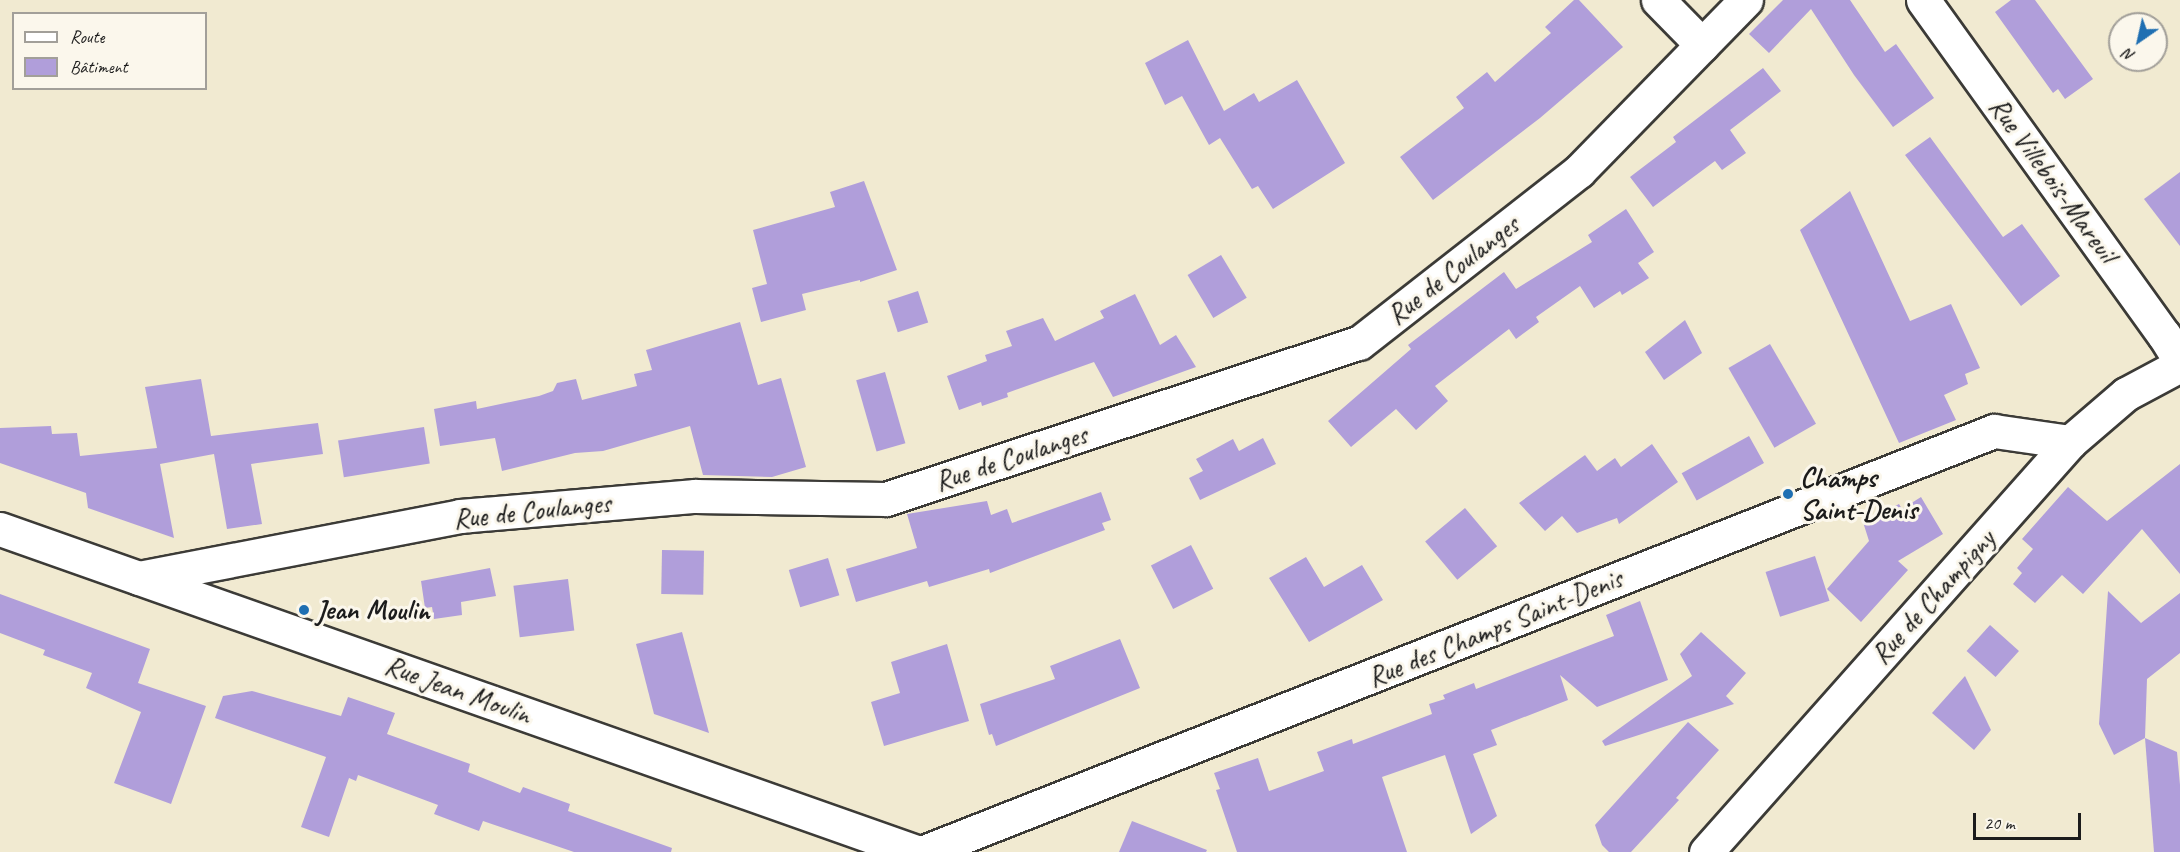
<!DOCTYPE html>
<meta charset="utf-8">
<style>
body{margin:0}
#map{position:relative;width:2180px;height:852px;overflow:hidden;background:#f1ead1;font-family:Caveat,sans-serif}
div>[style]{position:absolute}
.building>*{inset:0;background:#b09eda;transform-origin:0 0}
.roads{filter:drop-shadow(2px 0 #3c3b37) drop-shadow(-2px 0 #3c3b37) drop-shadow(0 2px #3c3b37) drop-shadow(0 -2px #3c3b37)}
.minor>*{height:33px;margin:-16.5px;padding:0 16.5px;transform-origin:16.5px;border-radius:16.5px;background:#fff}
.dots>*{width:16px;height:16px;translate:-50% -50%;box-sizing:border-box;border:3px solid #fbf7ec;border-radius:50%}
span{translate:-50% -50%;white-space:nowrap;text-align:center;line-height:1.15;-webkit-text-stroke:6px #fbf7ec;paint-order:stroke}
.street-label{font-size:28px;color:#1c1c1c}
.poi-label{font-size:28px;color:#1c1c1c;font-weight:700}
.left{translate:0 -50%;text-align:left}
.legend{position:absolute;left:12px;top:12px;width:195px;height:78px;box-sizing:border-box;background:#fbf7ec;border:2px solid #a29f99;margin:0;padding:8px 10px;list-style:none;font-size:18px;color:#1c1c1c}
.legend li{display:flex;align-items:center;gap:12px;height:30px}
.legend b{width:30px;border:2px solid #a29f99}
.north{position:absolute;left:2108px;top:12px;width:60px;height:60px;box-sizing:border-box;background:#fbf7ec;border:2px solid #a29f99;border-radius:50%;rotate:214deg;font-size:16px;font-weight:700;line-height:24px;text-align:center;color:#1c1c1c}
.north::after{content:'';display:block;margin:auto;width:21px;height:27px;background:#1f6fb2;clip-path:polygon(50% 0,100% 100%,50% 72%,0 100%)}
.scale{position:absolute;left:1973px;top:813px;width:108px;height:27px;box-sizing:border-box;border:3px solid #1c1c1c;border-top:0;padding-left:8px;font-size:18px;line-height:21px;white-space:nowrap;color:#1c1c1c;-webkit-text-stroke:4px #fbf7ec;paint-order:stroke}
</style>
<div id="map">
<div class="building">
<i style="clip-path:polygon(1574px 0,1579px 0,1623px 47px,1540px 118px,1433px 200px,1400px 157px,1464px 108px,1456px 97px,1487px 72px,1495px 82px,1551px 33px,1545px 27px)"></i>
<i style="clip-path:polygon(1783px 0,1850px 0,1885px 52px,1896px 44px,1934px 98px,1893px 127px,1854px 75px,1811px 9px,1769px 53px,1749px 34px)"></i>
<i style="clip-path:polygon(2011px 0,2035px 0,2093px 79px,2065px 99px,2058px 89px,2053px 93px,1995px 12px)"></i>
<i style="clip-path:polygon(1188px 40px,1224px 111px,1254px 93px,1259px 102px,1297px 80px,1345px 163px,1273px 209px,1258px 186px,1252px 189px,1220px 138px,1209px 145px,1182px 96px,1165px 105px,1145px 63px)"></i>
<i style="clip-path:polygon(1763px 68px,1781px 91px,1730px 130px,1746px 153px,1722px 170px,1715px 161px,1653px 207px,1630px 177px,1676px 142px,1673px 137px)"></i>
<i style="clip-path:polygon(1930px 137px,2003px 237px,2022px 224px,2060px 276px,2021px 306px,1905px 155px)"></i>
<i style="clip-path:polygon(2180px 172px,2180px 246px,2144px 199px)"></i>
<i style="clip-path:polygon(864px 181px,897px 270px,860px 282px,860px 280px,802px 294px,806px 310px,761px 322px,752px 288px,767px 284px,753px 230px,835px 207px,830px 192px)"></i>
<i style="clip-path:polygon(1850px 191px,1910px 321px,1951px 304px,1980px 368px,1965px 374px,1968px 384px,1944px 395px,1956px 420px,1899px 443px,1800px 230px)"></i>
<i style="clip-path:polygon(1626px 209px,1654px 252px,1638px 263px,1649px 278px,1622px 295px,1620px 291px,1594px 308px,1580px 286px,1536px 317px,1539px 322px,1516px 339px,1509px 329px,1435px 386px,1448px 401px,1416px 430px,1396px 409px,1351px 447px,1328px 421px,1411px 349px,1408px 345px,1504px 272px,1516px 289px,1592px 242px,1588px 235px)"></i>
<i style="left:1221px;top:255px;width:50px;height:39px;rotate:59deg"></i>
<i style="left:918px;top:291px;width:33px;height:32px;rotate:72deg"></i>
<i style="clip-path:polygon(1135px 294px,1160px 345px,1176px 335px,1196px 367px,1113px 397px,1094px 362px,1007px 393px,1008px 397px,982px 406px,981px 402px,959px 410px,947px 376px,987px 361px,985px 355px,1012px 346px,1006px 331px,1043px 318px,1055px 341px,1104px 318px,1100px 311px)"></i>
<i style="clip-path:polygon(1685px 320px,1702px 353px,1664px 380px,1645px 352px)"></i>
<i style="clip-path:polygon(740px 322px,758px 385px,781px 378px,806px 467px,772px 477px,703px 475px,690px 426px,603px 451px,575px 453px,502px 471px,495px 438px,440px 446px,434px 409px,476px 401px,477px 409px,539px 396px,553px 391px,557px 383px,576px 379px,582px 400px,637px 386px,634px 374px,652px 370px,646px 350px)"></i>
<i style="left:1770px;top:344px;width:92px;height:48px;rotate:60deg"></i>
<i style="left:885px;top:372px;width:74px;height:30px;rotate:74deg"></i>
<i style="clip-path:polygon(201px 379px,211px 436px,318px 423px,323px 454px,251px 464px,262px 524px,227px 529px,214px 454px,160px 464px,174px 538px,88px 508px,86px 493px,0 463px,0 428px,51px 426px,52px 434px,77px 433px,80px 456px,157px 448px,145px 387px)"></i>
<i style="left:424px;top:427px;width:37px;height:87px;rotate:81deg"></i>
<i style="left:1749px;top:436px;width:31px;height:77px;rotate:61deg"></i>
<i style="clip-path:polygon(1263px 438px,1276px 464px,1200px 500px,1189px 478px,1203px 471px,1196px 459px,1233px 439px,1239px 451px)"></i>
<i style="clip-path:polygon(1652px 444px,1678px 482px,1619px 524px,1617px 518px,1577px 533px,1562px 516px,1545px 531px,1519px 503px,1585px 455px,1597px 471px,1615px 458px,1621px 467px)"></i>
<i style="clip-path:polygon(2180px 464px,2180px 574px,2142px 529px,2083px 594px,2062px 575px,2035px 603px,2013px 584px,2022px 573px,2017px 568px,2033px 549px,2022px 539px,2068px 487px,2107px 521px)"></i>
<i style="clip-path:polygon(1101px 492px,1111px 520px,1102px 523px,1105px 530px,990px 573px,989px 569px,929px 587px,927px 581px,856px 602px,846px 569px,917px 548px,907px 514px,987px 501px,991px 515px,1007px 509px,1012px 523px)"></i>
<i style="clip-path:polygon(1921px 497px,1943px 534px,1898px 561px,1908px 570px,1861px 622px,1827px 589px,1869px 541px,1863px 522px,1899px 504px,1902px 509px)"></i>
<i style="left:1465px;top:508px;width:50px;height:52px;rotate:50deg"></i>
<i style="left:1191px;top:545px;width:49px;height:45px;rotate:63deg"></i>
<i style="left:662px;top:550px;width:42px;height:44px;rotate:1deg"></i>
<i style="left:1815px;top:556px;width:47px;height:52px;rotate:72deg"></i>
<i style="clip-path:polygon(1306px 557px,1324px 587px,1362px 565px,1383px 600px,1309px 642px,1269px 578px)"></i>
<i style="left:828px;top:558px;width:39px;height:41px;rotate:73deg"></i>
<i style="clip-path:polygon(490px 568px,496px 596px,461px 602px,462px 615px,434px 619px,432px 607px,425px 608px,421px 581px)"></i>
<i style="left:568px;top:579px;width:52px;height:55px;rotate:83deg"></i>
<i style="clip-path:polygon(2108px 591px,2141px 623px,2180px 593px,2180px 653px,2147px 679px,2145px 738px,2114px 755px,2099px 724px)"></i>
<i style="clip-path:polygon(0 594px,150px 649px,138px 683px,206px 706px,171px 804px,114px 783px,141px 712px,86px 688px,92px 673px,43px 655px,45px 650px,0 633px)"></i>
<i style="clip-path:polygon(1640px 601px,1668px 680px,1597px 707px,1560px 675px,1568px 700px,1491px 730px,1497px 745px,1473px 754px,1497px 816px,1471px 834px,1445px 755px,1382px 777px,1407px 852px,1237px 852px,1216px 790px,1220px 789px,1214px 773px,1258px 758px,1269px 791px,1324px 771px,1317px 752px,1352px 739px,1353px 744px,1432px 714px,1429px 704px,1445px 699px,1443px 695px,1474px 683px,1476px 689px,1614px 636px,1606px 615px)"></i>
<i style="left:1990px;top:625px;width:39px;height:35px;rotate:42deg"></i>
<i style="clip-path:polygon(682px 632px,709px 733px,654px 714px,636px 644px)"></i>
<i style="clip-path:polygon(1701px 632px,1746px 673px,1726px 696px,1734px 704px,1605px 746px,1602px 741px,1692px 676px,1680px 654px)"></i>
<i style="clip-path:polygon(1120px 639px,1140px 688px,996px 746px,992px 734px,989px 735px,980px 704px,1055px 679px,1050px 666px)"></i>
<i style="clip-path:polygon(947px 644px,969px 721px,884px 746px,871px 702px,900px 693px,891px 662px)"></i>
<i style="clip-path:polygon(1965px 676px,1991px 730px,1974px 750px,1932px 713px)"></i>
<i style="clip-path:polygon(252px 691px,341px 716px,348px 697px,395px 713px,387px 734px,470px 764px,468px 772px,520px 793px,523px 787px,570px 804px,568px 811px,672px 848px,671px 852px,574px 852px,483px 821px,479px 831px,434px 814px,438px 805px,358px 775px,356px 781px,349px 778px,329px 837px,301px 827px,326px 757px,215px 718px,223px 696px)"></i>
<i style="clip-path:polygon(1688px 722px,1719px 750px,1676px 798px,1679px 800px,1631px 852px,1609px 852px,1602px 845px,1595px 825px)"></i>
<i style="clip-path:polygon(2145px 738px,2177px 752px,2180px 785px,2180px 852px,2154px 852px)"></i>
<i style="clip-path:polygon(1132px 821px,1207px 850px,1206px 852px,1119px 852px)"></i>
</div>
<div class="roads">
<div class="minor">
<i style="left:1658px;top:0;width:63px;rotate:45.6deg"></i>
<i style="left:1923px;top:0;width:413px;rotate:54.3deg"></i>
<i style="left:2164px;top:335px;width:31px;rotate:58deg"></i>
<i style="left:0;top:529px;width:971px;rotate:19.42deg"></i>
<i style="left:139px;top:578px;width:327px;rotate:-10.9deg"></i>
<i style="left:460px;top:516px;width:236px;rotate:-4.9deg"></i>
<i style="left:695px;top:496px;width:191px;rotate:0.9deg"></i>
<i style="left:886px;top:499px;width:498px;rotate:-18.3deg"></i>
<i style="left:1359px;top:343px;width:279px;rotate:-38deg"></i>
<i style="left:1579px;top:171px;width:239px;rotate:-45.7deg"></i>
<i style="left:924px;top:852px;width:1150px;rotate:-21.48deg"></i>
<i style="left:1994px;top:431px;width:77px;rotate:8.2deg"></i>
<i style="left:1706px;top:852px;width:548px;rotate:-48.4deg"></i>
<i style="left:2070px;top:442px;width:74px;rotate:-40.6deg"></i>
<i style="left:2126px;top:394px;width:61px;rotate:-28.2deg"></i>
</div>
</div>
<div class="dots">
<i style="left:1788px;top:494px;background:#1f6fb2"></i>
<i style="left:304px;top:610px;background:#1f6fb2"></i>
</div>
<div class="street-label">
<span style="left:2053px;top:180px;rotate:54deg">Rue Villebois-Mareuil</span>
<span style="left:1453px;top:270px;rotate:-38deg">Rue de Coulanges</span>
<span style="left:1011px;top:458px;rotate:-18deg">Rue de Coulanges</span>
<span style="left:532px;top:511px;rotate:-6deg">Rue de Coulanges</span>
<span style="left:1933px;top:597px;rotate:-48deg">Rue de Champigny</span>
<span style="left:1495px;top:628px;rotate:-22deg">Rue des Champs Saint-Denis</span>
<span style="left:458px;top:690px;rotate:20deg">Rue Jean Moulin</span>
</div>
<div class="poi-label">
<span class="left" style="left:1800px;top:494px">Champs<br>Saint-Denis</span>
<span class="left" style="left:316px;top:610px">Jean Moulin</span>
</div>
<ul class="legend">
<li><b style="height:8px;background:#fff"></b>Route</li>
<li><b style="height:16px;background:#b09eda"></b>Bâtiment</li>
</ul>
<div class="north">N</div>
<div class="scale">20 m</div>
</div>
